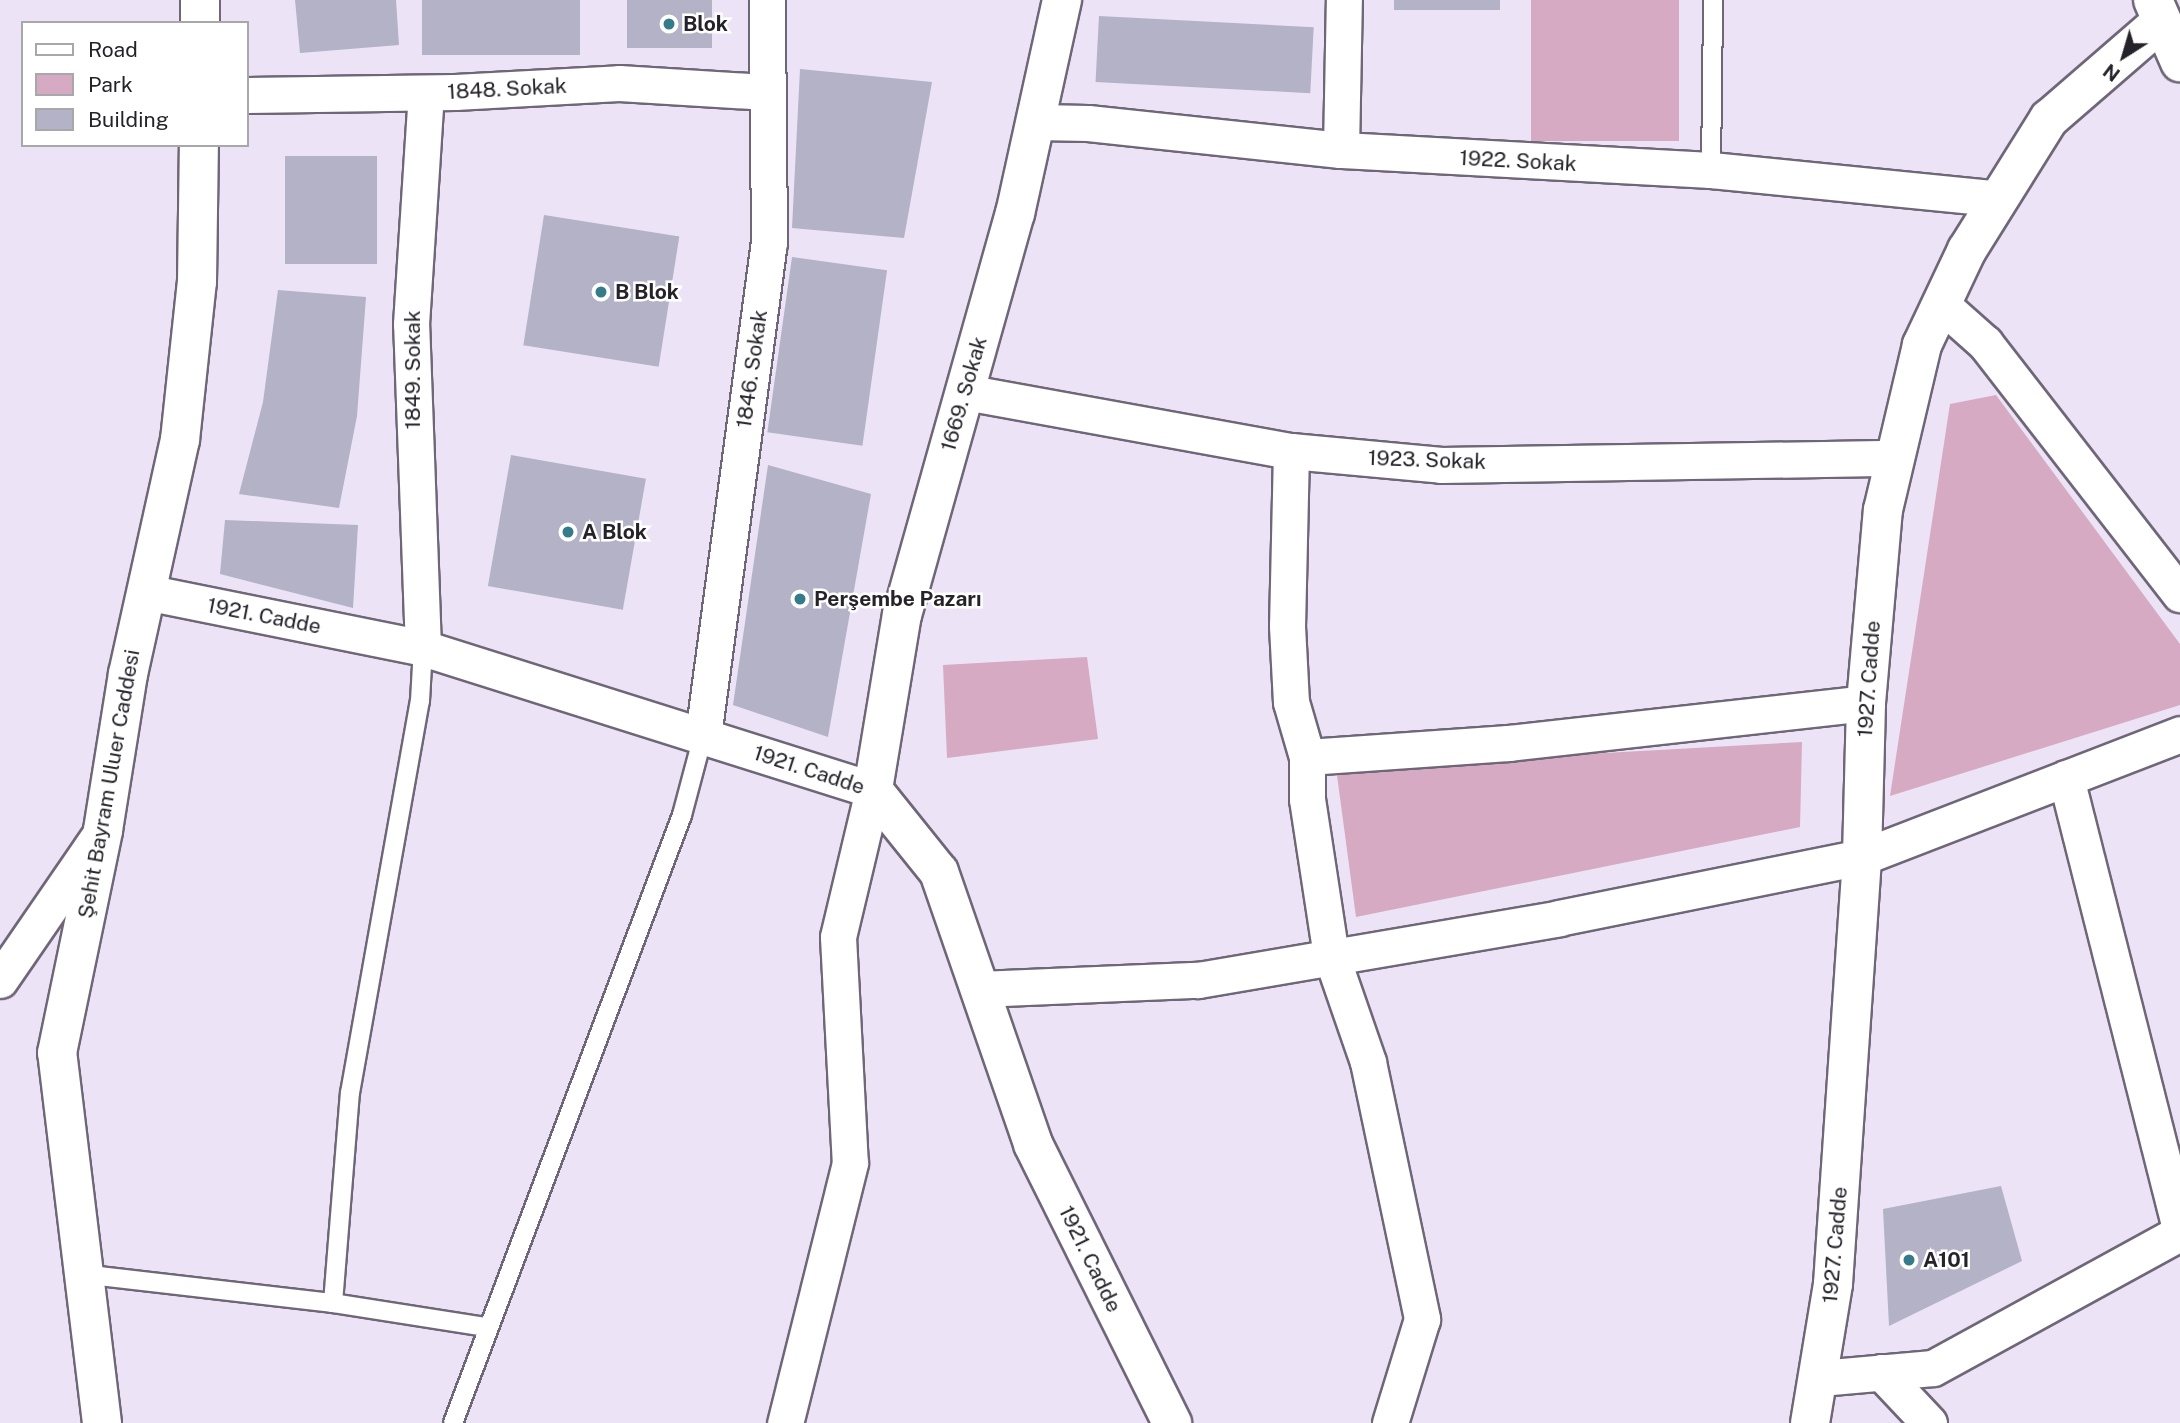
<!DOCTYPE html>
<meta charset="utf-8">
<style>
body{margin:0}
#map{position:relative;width:2180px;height:1423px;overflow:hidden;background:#ede3f7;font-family:"Public Sans",sans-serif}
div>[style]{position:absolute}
.green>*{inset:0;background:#d6aac2;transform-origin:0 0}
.building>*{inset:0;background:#b3b2c6;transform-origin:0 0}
.roads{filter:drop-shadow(2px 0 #6f6677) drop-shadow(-2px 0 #6f6677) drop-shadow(0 2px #6f6677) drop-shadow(0 -2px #6f6677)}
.lane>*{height:18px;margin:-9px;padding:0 9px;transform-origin:9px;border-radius:9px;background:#fff}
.street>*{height:35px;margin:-17.5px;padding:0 17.5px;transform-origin:17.5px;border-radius:17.5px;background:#fff}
.secondary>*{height:38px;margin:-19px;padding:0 19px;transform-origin:19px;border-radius:19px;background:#fff}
.dots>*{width:19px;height:19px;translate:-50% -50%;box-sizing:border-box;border:4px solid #fff;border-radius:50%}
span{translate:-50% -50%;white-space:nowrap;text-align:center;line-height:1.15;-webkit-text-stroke:5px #fff;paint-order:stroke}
.poi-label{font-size:21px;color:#252229;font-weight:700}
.left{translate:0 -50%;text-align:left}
.street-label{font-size:21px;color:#252229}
.legend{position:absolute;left:21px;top:21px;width:228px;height:126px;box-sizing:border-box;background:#fff;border:2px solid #a8a7a9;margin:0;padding:9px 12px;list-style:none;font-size:21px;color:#252229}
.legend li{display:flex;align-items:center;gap:14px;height:35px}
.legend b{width:35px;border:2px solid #a8a7a9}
.north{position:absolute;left:2089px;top:21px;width:70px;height:70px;-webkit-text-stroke:5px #fff;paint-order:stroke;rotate:217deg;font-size:19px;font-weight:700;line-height:28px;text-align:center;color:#252229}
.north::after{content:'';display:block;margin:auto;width:24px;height:32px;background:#252229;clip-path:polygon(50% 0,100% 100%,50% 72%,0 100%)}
</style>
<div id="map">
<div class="green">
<i style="left:1531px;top:0;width:148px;height:141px"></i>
<i style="clip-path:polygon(1996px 395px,2180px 644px,2180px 705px,1890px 796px,1950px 404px)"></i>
<i style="clip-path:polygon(1087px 657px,1098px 739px,947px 758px,943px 665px)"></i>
<i style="clip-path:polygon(1802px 742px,1800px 827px,1356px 917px,1336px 768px)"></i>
</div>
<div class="building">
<i style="clip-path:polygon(295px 0,396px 0,399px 45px,300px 53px)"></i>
<i style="left:422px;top:0;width:158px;height:55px"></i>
<i style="left:627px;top:0;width:85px;height:48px"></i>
<i style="left:1394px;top:0;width:106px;height:10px"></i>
<i style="left:1099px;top:16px;width:215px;height:66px;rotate:3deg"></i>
<i style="clip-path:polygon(800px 69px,932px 82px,904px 238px,792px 228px)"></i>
<i style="left:285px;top:156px;width:92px;height:108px"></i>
<i style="left:544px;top:215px;width:137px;height:132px;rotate:9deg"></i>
<i style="left:792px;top:257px;width:96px;height:177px;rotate:8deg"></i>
<i style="clip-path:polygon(278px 290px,366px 297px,357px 416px,339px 508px,239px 494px,263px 402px)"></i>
<i style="left:511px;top:455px;width:137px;height:133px;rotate:10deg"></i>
<i style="clip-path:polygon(768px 465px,871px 494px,828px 737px,733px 705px)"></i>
<i style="clip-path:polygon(225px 520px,358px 525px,353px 608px,220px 574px)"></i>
<i style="clip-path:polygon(2001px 1186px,2022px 1261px,1889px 1326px,1883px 1209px)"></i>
</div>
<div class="roads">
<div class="lane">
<i style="left:1711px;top:170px;width:170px;rotate:-89.3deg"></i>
<i style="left:82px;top:1274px;width:253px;rotate:6.6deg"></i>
<i style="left:333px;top:1303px;width:156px;rotate:8.9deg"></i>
<i style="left:333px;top:1303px;width:211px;rotate:-85.4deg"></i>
<i style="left:350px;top:1093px;width:398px;rotate:-79.9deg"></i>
<i style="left:420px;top:701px;width:53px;rotate:-86.8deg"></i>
<i style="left:453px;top:1423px;width:650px;rotate:-69.36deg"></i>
<i style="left:682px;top:815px;width:82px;rotate:-75.1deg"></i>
</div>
<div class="street">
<i style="left:247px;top:95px;width:208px;rotate:-0.8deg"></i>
<i style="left:455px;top:92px;width:164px;rotate:-3.1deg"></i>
<i style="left:619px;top:83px;width:149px;rotate:3.5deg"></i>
<i style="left:1037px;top:122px;width:51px;rotate:1.1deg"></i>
<i style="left:1088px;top:123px;width:254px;rotate:6.1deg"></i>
<i style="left:1341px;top:150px;width:371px;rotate:3.1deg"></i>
<i style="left:1711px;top:170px;width:289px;rotate:5.7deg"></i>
<i style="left:1341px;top:150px;width:150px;rotate:-88.9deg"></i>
<i style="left:1941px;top:304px;width:59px;rotate:41.6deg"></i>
<i style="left:1985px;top:343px;width:318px;rotate:52.2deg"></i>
<i style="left:965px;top:392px;width:331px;rotate:10.3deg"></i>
<i style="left:1291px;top:451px;width:151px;rotate:5.3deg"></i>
<i style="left:1441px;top:465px;width:454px;rotate:-0.9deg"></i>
<i style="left:1291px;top:451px;width:175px;rotate:91.3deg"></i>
<i style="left:1287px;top:626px;width:76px;rotate:87deg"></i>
<i style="left:1291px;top:702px;width:57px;rotate:73.8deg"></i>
<i style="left:1307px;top:757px;width:42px;rotate:90deg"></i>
<i style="left:1307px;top:799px;width:158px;rotate:81.3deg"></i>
<i style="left:1331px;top:955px;width:113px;rotate:70.9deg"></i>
<i style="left:1368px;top:1062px;width:263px;rotate:78.1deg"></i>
<i style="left:1422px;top:1319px;width:109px;rotate:107.1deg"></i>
<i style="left:146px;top:592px;width:283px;rotate:11.4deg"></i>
<i style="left:423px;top:648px;width:472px;rotate:17.5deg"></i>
<i style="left:873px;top:790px;width:151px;rotate:103.4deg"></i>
<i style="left:838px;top:937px;width:226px;rotate:87deg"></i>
<i style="left:850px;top:1163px;width:268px;rotate:104deg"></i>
<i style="left:423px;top:648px;width:324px;rotate:-92.1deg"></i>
<i style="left:411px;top:324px;width:231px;rotate:-86.3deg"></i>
<i style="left:703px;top:736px;width:497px;rotate:-82.4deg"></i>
<i style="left:769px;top:243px;width:243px;rotate:-90.5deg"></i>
<i style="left:1307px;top:757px;width:202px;rotate:-4deg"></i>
<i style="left:1509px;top:743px;width:359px;rotate:-6.4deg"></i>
<i style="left:2066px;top:778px;width:464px;rotate:75.8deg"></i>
<i style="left:0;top:980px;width:178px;rotate:-55.5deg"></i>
<i style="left:979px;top:989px;width:219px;rotate:-2.4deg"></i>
<i style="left:1198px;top:980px;width:366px;rotate:-9.7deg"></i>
<i style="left:1559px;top:918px;width:309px;rotate:-11.4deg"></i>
<i style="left:1862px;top:857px;width:341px;rotate:-21.1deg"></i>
<i style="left:1881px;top:1372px;width:70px;rotate:46.7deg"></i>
<i style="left:1820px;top:1378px;width:113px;rotate:-5.1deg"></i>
<i style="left:1933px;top:1368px;width:281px;rotate:-28.7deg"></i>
</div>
<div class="secondary">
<i style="left:1062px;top:0;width:218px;rotate:102.4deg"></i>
<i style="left:1015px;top:213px;width:417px;rotate:105.7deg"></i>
<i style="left:902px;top:614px;width:178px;rotate:99.4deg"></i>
<i style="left:873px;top:790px;width:105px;rotate:51.2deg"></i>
<i style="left:939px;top:872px;width:288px;rotate:70.9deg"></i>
<i style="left:1033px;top:1144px;width:312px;rotate:63.5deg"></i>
<i style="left:2153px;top:0;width:68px;rotate:66.5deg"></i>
<i style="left:200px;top:23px;width:23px;rotate:-90deg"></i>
<i style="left:102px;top:1423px;width:373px;rotate:-96.9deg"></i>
<i style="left:57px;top:1053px;width:228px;rotate:-78.3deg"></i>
<i style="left:103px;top:830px;width:158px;rotate:-80.9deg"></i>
<i style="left:128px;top:674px;width:240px;rotate:-77.5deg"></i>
<i style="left:180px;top:440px;width:159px;rotate:-83.9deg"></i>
<i style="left:197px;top:282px;width:137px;rotate:-89.2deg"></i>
<i style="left:1810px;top:1423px;width:141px;rotate:-80.6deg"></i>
<i style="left:1833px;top:1284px;width:428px;rotate:-86.1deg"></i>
<i style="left:1862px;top:857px;width:154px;rotate:-88.5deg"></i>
<i style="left:1866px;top:703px;width:194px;rotate:-85deg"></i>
<i style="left:1883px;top:510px;width:170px;rotate:-76.7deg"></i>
<i style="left:1922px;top:345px;width:105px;rotate:-64.7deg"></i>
<i style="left:1967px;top:250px;width:155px;rotate:-58deg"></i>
<i style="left:2049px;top:119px;width:148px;rotate:-40.9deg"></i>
</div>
</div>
<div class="dots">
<i style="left:669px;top:24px;background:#367b89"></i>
<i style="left:601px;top:292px;background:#367b89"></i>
<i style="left:568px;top:532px;background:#367b89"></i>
<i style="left:800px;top:599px;background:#367b89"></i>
<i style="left:1909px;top:1260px;background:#367b89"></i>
</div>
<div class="poi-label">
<span class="left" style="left:683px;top:24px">Blok</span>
<span class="left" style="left:615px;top:292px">B Blok</span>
<span class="left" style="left:582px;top:532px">A Blok</span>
<span class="left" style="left:814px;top:599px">Perşembe Pazarı</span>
<span class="left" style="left:1923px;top:1260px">A101</span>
</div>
<div class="street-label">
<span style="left:507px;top:89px;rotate:-3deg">1848. Sokak</span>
<span style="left:1518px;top:161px;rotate:3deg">1922. Sokak</span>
<span style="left:752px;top:369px;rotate:-82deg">1846. Sokak</span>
<span style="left:413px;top:370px;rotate:-90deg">1849. Sokak</span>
<span style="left:964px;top:394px;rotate:-74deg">1669. Sokak</span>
<span style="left:1427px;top:460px;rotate:2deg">1923. Sokak</span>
<span style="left:264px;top:616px;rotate:11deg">1921. Cadde</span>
<span style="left:1869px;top:679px;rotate:-86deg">1927. Cadde</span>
<span style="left:809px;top:770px;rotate:18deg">1921. Cadde</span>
<span style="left:109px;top:784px;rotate:-80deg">Şehit Bayram Uluer Caddesi</span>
<span style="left:1835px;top:1245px;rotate:-85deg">1927. Cadde</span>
<span style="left:1090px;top:1259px;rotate:64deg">1921. Cadde</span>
</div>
<ul class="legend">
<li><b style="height:9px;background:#fff"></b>Road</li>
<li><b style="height:19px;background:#d6aac2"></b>Park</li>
<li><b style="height:19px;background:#b3b2c6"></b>Building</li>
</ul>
<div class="north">N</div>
</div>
